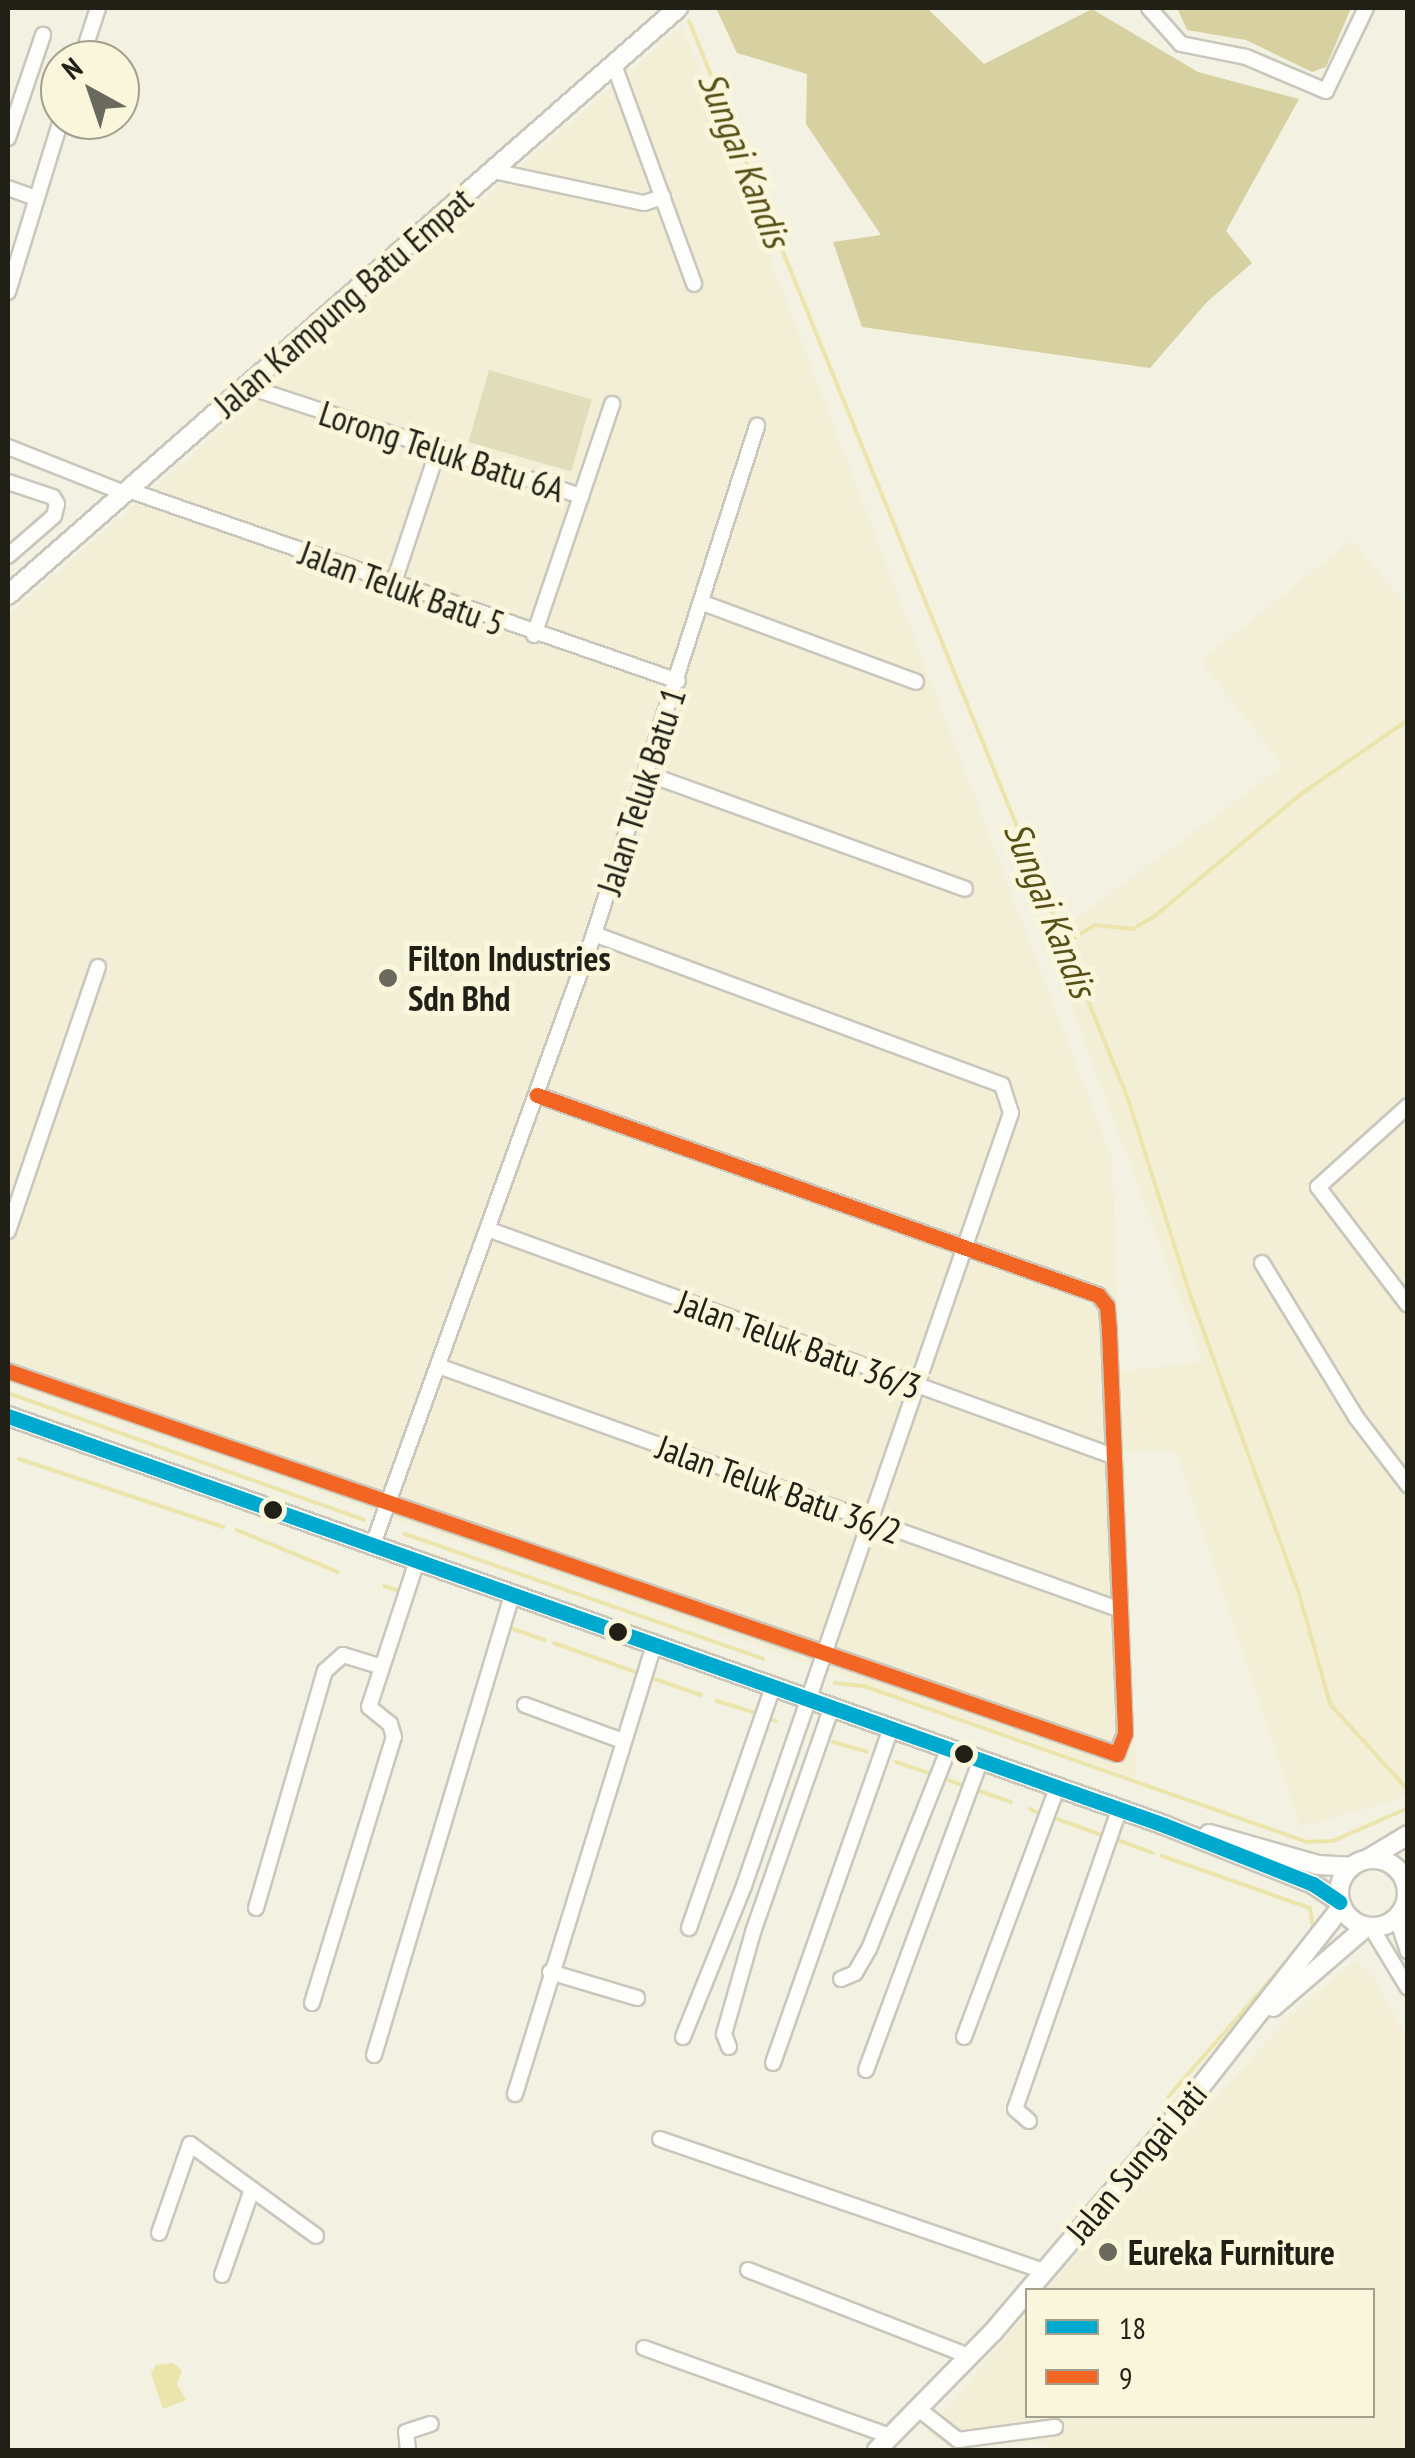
<!DOCTYPE html>
<style>
body{margin:0}
#map{position:relative;width:1415px;height:2458px;overflow:hidden;background:#f3f1e2;font-family:"PT Sans Narrow",sans-serif}
div>[style]{position:absolute}
.built>*{inset:0;background:#f2efd6}
.green>*{inset:0;background:#e1ddba;transform-origin:0 0}
.forest>*{inset:0;background:#d7d1a1}
.water>*{inset:0;background:#ece5ab}
.stream>*{height:4px;margin:-2px;padding:0 2px;transform-origin:2px;border-radius:2px;background:#ece5ab}
.roads{filter:drop-shadow(2px 0 #c9c7bc) drop-shadow(-2px 0 #c9c7bc) drop-shadow(0 2px #c9c7bc) drop-shadow(0 -2px #c9c7bc)}
.minor>*{height:14px;margin:-7px;padding:0 7px;transform-origin:7px;border-radius:7px;background:#fdfdfb}
.major>*{height:18px;margin:-9px;padding:0 9px;transform-origin:9px;border-radius:9px;background:#fdfdfb}
.major>.ring{margin:-9px;padding:0;box-sizing:content-box;background:none;border:18px solid #fdfdfb;border-radius:50%}
.bus-1>*{height:15px;margin:-7.5px;padding:0 7.5px;transform-origin:7.5px;border-radius:7.5px;background:#00a9ce}
.bus-2>*{height:15px;margin:-7.5px;padding:0 7.5px;transform-origin:7.5px;border-radius:7.5px;background:#f26522}
.dots>*{width:28px;height:28px;translate:-50% -50%;box-sizing:border-box;border:5px solid #f9f6dc;border-radius:50%}
span{translate:-50% -50%;white-space:nowrap;text-align:center;line-height:1.15;-webkit-text-stroke:10px #f9f6dc;paint-order:stroke}
.street-label{font-size:35px;color:#212017}
.poi-label{font-size:35px;color:#212017;font-weight:700}
.left{translate:0 -50%;text-align:left}
.water-label{font-size:38px;color:#564f16;font-style:italic}
.frame{position:absolute;inset:0;border:10px solid #212017;pointer-events:none}
.legend{position:absolute;left:1025px;top:2288px;width:350px;height:130px;box-sizing:border-box;background:#f9f6dc;border:2px solid #a3a08d;margin:0;padding:12px 18px;list-style:none;font-size:30px;color:#212017}
.legend li{display:flex;align-items:center;gap:20px;height:50px}
.legend b{width:50px;border:2px solid #a3a08d}
.north{position:absolute;left:40px;top:40px;width:100px;height:100px;box-sizing:border-box;background:#f9f6dc;border:2px solid #a3a08d;border-radius:50%;rotate:320deg;font-size:28px;font-weight:700;line-height:40px;text-align:center;color:#212017}
.north::after{content:'';display:block;margin:auto;width:35px;height:45px;background:#6a695e;clip-path:polygon(50% 0,100% 100%,50% 72%,0 100%)}
</style>
<div id="map">
<div class="built">
<i style="clip-path:polygon(682px 26px,1112px 1158px,1121px 1372px,1203px 1361px,1047px 940px,1283px 766px,1201px 661px,1352px 540px,1407px 606px,1408px 1794px,1394px 1801px,1300px 1827px,1176px 1451px,1124px 1452px,1136px 1778px,8px 1383px,8px 616px)"></i>
<i style="clip-path:polygon(1355px 1960px,1371px 1974px,1407px 2036px,1407px 2450px,1049px 2450px,1046px 2442px,950px 2447px,927px 2433px,1027px 2312px,1028px 2416px,1372px 2416px,1372px 2290px,1046px 2290px,1286px 2020px)"></i>
</div>
<div class="green">
<i style="left:489px;top:370px;width:107px;height:75px;rotate:16deg"></i>
</div>
<div class="forest">
<i style="clip-path:polygon(716px 8px,927px 8px,984px 64px,1092px 9px,1198px 72px,1299px 99px,1226px 231px,1252px 263px,1207px 302px,1150px 368px,862px 327px,833px 242px,881px 235px,806px 124px,807px 74px,737px 53px)"></i>
<i style="clip-path:polygon(1177px 8px,1351px 8px,1326px 67px,1312px 72px,1246px 40px,1187px 30px)"></i>
</div>
<div class="water">
<i style="clip-path:polygon(173px 2363px,182px 2370px,177px 2384px,186px 2400px,163px 2409px,151px 2373px,156px 2365px)"></i>
</div>
<div class="stream">
<i style="left:689px;top:21px;width:1164px;rotate:67.84deg"></i>
<i style="left:1128px;top:1099px;width:205px;rotate:72.4deg"></i>
<i style="left:1190px;top:1294px;width:315px;rotate:70deg"></i>
<i style="left:1298px;top:1590px;width:118px;rotate:74.3deg"></i>
<i style="left:1330px;top:1704px;width:116px;rotate:47.8deg"></i>
<i style="left:1066px;top:943px;width:34px;rotate:-32deg"></i>
<i style="left:1095px;top:925px;width:38px;rotate:6deg"></i>
<i style="left:1133px;top:929px;width:26px;rotate:-31deg"></i>
<i style="left:1155px;top:916px;width:190px;rotate:-39.9deg"></i>
<i style="left:1301px;top:794px;width:130px;rotate:-34.7deg"></i>
<i style="left:8px;top:1393px;width:378px;rotate:19.6deg"></i>
<i style="left:19px;top:1459px;width:215px;rotate:18.4deg"></i>
<i style="left:237px;top:1530px;width:109px;rotate:22.6deg"></i>
<i style="left:405px;top:1534px;width:379px;rotate:19.2deg"></i>
<i style="left:384px;top:1586px;width:20px;rotate:18deg"></i>
<i style="left:513px;top:1629px;width:34px;rotate:19deg"></i>
<i style="left:554px;top:1643px;width:92px;rotate:19.6deg"></i>
<i style="left:649px;top:1677px;width:55px;rotate:19.1deg"></i>
<i style="left:835px;top:1683px;width:29px;rotate:6deg"></i>
<i style="left:864px;top:1686px;width:470px;rotate:19.4deg"></i>
<i style="left:1307px;top:1842px;width:26px;rotate:-2deg"></i>
<i style="left:1333px;top:1841px;width:82px;rotate:-23.7deg"></i>
<i style="left:717px;top:1701px;width:37px;rotate:17deg"></i>
<i style="left:770px;top:1719px;width:6px;rotate:18deg"></i>
<i style="left:833px;top:1742px;width:35px;rotate:16deg"></i>
<i style="left:896px;top:1762px;width:39px;rotate:19deg"></i>
<i style="left:943px;top:1778px;width:25px;rotate:21deg"></i>
<i style="left:973px;top:1789px;width:40px;rotate:18.9deg"></i>
<i style="left:1030px;top:1809px;width:10px;rotate:24deg"></i>
<i style="left:1057px;top:1819px;width:51px;rotate:19.5deg"></i>
<i style="left:1115px;top:1839px;width:40px;rotate:20.2deg"></i>
<i style="left:1162px;top:1856px;width:157px;rotate:19.4deg"></i>
<i style="left:1310px;top:1908px;width:19px;rotate:81deg"></i>
<i style="left:1313px;top:1927px;width:18px;rotate:124deg"></i>
<i style="left:1168px;top:2097px;width:191px;rotate:-48.8deg"></i>
</div>
<div class="roads">
<div class="minor">
<i style="left:1149px;top:8px;width:48px;rotate:48.4deg"></i>
<i style="left:1181px;top:44px;width:66px;rotate:11.3deg"></i>
<i style="left:1246px;top:57px;width:87px;rotate:23deg"></i>
<i style="left:1326px;top:91px;width:92px;rotate:-64.3deg"></i>
<i style="left:81px;top:60px;width:55px;rotate:-71.9deg"></i>
<i style="left:614px;top:65px;width:233px;rotate:69.9deg"></i>
<i style="left:8px;top:138px;width:109px;rotate:-71.2deg"></i>
<i style="left:493px;top:171px;width:154px;rotate:12deg"></i>
<i style="left:644px;top:203px;width:20px;rotate:-18deg"></i>
<i style="left:8px;top:188px;width:29px;rotate:20deg"></i>
<i style="left:8px;top:292px;width:180px;rotate:-72.9deg"></i>
<i style="left:246px;top:386px;width:353px;rotate:18.2deg"></i>
<i style="left:8px;top:447px;width:125px;rotate:21.6deg"></i>
<i style="left:8px;top:482px;width:47px;rotate:18.4deg"></i>
<i style="left:53px;top:497px;width:8px;rotate:60deg"></i>
<i style="left:57px;top:504px;width:12px;rotate:104deg"></i>
<i style="left:54px;top:516px;width:61px;rotate:139deg"></i>
<i style="left:128px;top:490px;width:582px;rotate:19.15deg"></i>
<i style="left:393px;top:585px;width:145px;rotate:-71.6deg"></i>
<i style="left:703px;top:603px;width:227px;rotate:20.3deg"></i>
<i style="left:534px;top:635px;width:244px;rotate:-71.3deg"></i>
<i style="left:648px;top:774px;width:337px;rotate:19.9deg"></i>
<i style="left:594px;top:934px;width:435px;rotate:20.3deg"></i>
<i style="left:1002px;top:1085px;width:29px;rotate:72deg"></i>
<i style="left:1011px;top:1113px;width:818px;rotate:109.06deg"></i>
<i style="left:744px;top:1886px;width:163px;rotate:112deg"></i>
<i style="left:1408px;top:1106px;width:121px;rotate:138deg"></i>
<i style="left:1318px;top:1187px;width:148px;rotate:52.7deg"></i>
<i style="left:490px;top:1230px;width:660px;rotate:19.95deg"></i>
<i style="left:8px;top:1231px;width:279px;rotate:-71.2deg"></i>
<i style="left:1262px;top:1263px;width:180px;rotate:58.6deg"></i>
<i style="left:1356px;top:1417px;width:86px;rotate:52.6deg"></i>
<i style="left:441px;top:1367px;width:719px;rotate:19.67deg"></i>
<i style="left:8px;top:1371px;width:1173px;rotate:19.05deg"></i>
<i style="left:1117px;top:1754px;width:22px;rotate:-69deg"></i>
<i style="left:1125px;top:1733px;width:402px;rotate:-92.3deg"></i>
<i style="left:1109px;top:1331px;width:25px;rotate:-95deg"></i>
<i style="left:1107px;top:1306px;width:14px;rotate:-129deg"></i>
<i style="left:1098px;top:1295px;width:596px;rotate:-160.38deg"></i>
<i style="left:372px;top:1547px;width:652px;rotate:-70.09deg"></i>
<i style="left:594px;top:934px;width:534px;rotate:-72.21deg"></i>
<i style="left:525px;top:1705px;width:104px;rotate:20.2deg"></i>
<i style="left:256px;top:1908px;width:247px;rotate:-73.8deg"></i>
<i style="left:325px;top:1671px;width:24px;rotate:-42deg"></i>
<i style="left:343px;top:1655px;width:39px;rotate:17deg"></i>
<i style="left:1397px;top:1918px;width:35px;rotate:72deg"></i>
<i style="left:1371px;top:1927px;width:71px;rotate:58.8deg"></i>
<i style="left:689px;top:1928px;width:255px;rotate:-70.8deg"></i>
<i style="left:550px;top:1972px;width:91px;rotate:16.6deg"></i>
<i style="left:841px;top:1979px;width:15px;rotate:-23deg"></i>
<i style="left:855px;top:1973px;width:28px;rotate:-60deg"></i>
<i style="left:869px;top:1949px;width:214px;rotate:-68.3deg"></i>
<i style="left:312px;top:2003px;width:278px;rotate:-72.9deg"></i>
<i style="left:394px;top:1737px;width:14px;rotate:-107deg"></i>
<i style="left:390px;top:1724px;width:27px;rotate:-141deg"></i>
<i style="left:369px;top:1707px;width:151px;rotate:-71.8deg"></i>
<i style="left:964px;top:2037px;width:266px;rotate:-69.5deg"></i>
<i style="left:729px;top:2047px;width:14px;rotate:-111deg"></i>
<i style="left:724px;top:2034px;width:106px;rotate:-74.1deg"></i>
<i style="left:753px;top:1932px;width:239px;rotate:-70.7deg"></i>
<i style="left:374px;top:2055px;width:478px;rotate:-73.3deg"></i>
<i style="left:773px;top:2063px;width:355px;rotate:-70.6deg"></i>
<i style="left:866px;top:2070px;width:329px;rotate:-69.7deg"></i>
<i style="left:515px;top:2094px;width:469px;rotate:-72.8deg"></i>
<i style="left:1029px;top:2121px;width:18px;rotate:-139deg"></i>
<i style="left:1015px;top:2109px;width:317px;rotate:-70.8deg"></i>
<i style="left:660px;top:2139px;width:406px;rotate:19deg"></i>
<i style="left:159px;top:2233px;width:94px;rotate:-70.8deg"></i>
<i style="left:190px;top:2144px;width:156px;rotate:36.1deg"></i>
<i style="left:748px;top:2270px;width:239px;rotate:21.3deg"></i>
<i style="left:222px;top:2275px;width:88px;rotate:-70.7deg"></i>
<i style="left:644px;top:2348px;width:263px;rotate:19.7deg"></i>
<i style="left:921px;top:2411px;width:47px;rotate:38.1deg"></i>
<i style="left:958px;top:2440px;width:98px;rotate:-7.6deg"></i>
<i style="left:408px;top:2450px;width:18px;rotate:-96deg"></i>
<i style="left:406px;top:2432px;width:26px;rotate:-18deg"></i>
</div>
<div class="major">
<i style="left:8px;top:595px;width:891px;rotate:-41.22deg"></i>
<i style="left:8px;top:1416px;width:1226px;rotate:19.48deg"></i>
<i style="left:1164px;top:1825px;width:160px;rotate:21.6deg"></i>
<i style="left:1313px;top:1884px;width:32px;rotate:34deg"></i>
<i style="left:1209px;top:1834px;width:113px;rotate:15.9deg"></i>
<i style="left:1318px;top:1865px;width:33px;rotate:3deg"></i>
<i style="left:1368px;top:1859px;width:47px;rotate:-31deg"></i>
<i class="ring" style="left:1339px;top:1859px;width:50px;height:50px"></i>
<i style="left:1273px;top:2007px;width:123px;rotate:-40.7deg"></i>
<i style="left:877px;top:2450px;width:165px;rotate:-45.5deg"></i>
<i style="left:993px;top:2332px;width:299px;rotate:-49.6deg"></i>
<i style="left:1187px;top:2104px;width:251px;rotate:-51.9deg"></i>
</div>
</div>
<div class="bus-1">
<i style="left:8px;top:1416px;width:1226px;rotate:19.48deg"></i>
<i style="left:1164px;top:1825px;width:160px;rotate:21.6deg"></i>
<i style="left:1313px;top:1884px;width:32px;rotate:34deg"></i>
</div>
<div class="bus-2">
<i style="left:8px;top:1371px;width:1173px;rotate:19.05deg"></i>
<i style="left:1117px;top:1754px;width:22px;rotate:-69deg"></i>
<i style="left:1125px;top:1733px;width:402px;rotate:-92.3deg"></i>
<i style="left:1109px;top:1331px;width:25px;rotate:-95deg"></i>
<i style="left:1107px;top:1306px;width:14px;rotate:-129deg"></i>
<i style="left:1098px;top:1295px;width:596px;rotate:-160.38deg"></i>
</div>
<div class="dots">
<i style="left:388px;top:978px;background:#6a695e"></i>
<i style="left:273px;top:1510px;background:#212017"></i>
<i style="left:618px;top:1632px;background:#212017"></i>
<i style="left:964px;top:1754px;background:#212017"></i>
<i style="left:1108px;top:2252px;background:#6a695e"></i>
</div>
<div class="street-label">
<span style="left:343px;top:302px;rotate:-41deg">Jalan Kampung Batu Empat</span>
<span style="left:442px;top:451px;rotate:18deg">Lorong Teluk Batu 6A</span>
<span style="left:402px;top:588px;rotate:20deg">Jalan Teluk Batu 5</span>
<span style="left:641px;top:791px;rotate:-72deg">Jalan Teluk Batu 1</span>
<span style="left:799px;top:1344px;rotate:20deg">Jalan Teluk Batu 36/3</span>
<span style="left:779px;top:1489px;rotate:20deg">Jalan Teluk Batu 36/2</span>
<span style="left:1136px;top:2162px;rotate:-50deg">Jalan Sungai Jati</span>
</div>
<div class="poi-label">
<span class="left" style="left:408px;top:978px">Filton Industries<br>Sdn Bhd</span>
<span class="left" style="left:1128px;top:2252px">Eureka Furniture</span>
</div>
<div class="water-label">
<span style="left:745px;top:159px;rotate:68deg">Sungai Kandis</span>
<span style="left:1051px;top:909px;rotate:68deg">Sungai Kandis</span>
</div>
<div class="frame"></div>
<ul class="legend">
<li><b style="height:12px;background:#00a9ce"></b>18</li>
<li><b style="height:12px;background:#f26522"></b>9</li>
</ul>
<div class="north">N</div>
</div>
